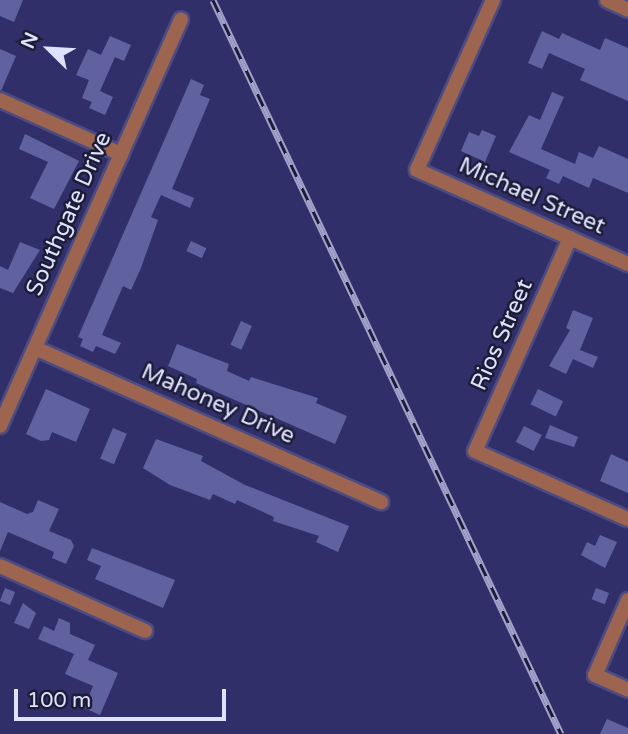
<!DOCTYPE html>
<style>
body{margin:0}
#map{position:relative;width:628px;height:734px;overflow:hidden;background:#312f69;font-family:"Varela Round",sans-serif}
div>[style]{position:absolute}
.building>*{inset:0;background:#6062a0;transform-origin:0 0}
.roads{filter:drop-shadow(2px 0 #4d4c81) drop-shadow(-2px 0 #4d4c81) drop-shadow(0 2px #4d4c81) drop-shadow(0 -2px #4d4c81)}
.minor>*{height:14px;margin:-7px;padding:0 7px;transform-origin:7px;border-radius:7px;background:#9d6550}
.rail>*{height:7px;margin-top:-3.5px;transform-origin:0;background:repeating-linear-gradient(90deg,#1c1c36 0 13px,#a2a3ca 0 26px);box-sizing:border-box;border-block:2px solid #a2a3ca}
span{translate:-50% -50%;white-space:nowrap;text-align:center;line-height:1.15;-webkit-text-stroke:5px #1c1c36;paint-order:stroke}
.street-label{font-size:23px;color:#dfe2ff}
.north{position:absolute;left:14px;top:14px;width:70px;height:70px;-webkit-text-stroke:5px #1c1c36;paint-order:stroke;rotate:294deg;font-size:19px;font-weight:700;line-height:28px;text-align:center;color:#dfe2ff}
.north::after{content:'';display:block;margin:auto;width:24px;height:32px;background:#dfe2ff;clip-path:polygon(50% 0,100% 100%,50% 72%,0 100%)}
.scale{position:absolute;left:14px;top:689px;width:212px;height:32px;box-sizing:border-box;border:4px solid #dfe2ff;border-top:0;padding-left:9px;font-size:21px;line-height:24px;white-space:nowrap;color:#dfe2ff;-webkit-text-stroke:5px #1c1c36;paint-order:stroke}
</style>
<div id="map">
<div class="building">
<i style="clip-path:polygon(0 0,23px 0,14px 22px,0 16px)"></i>
<i style="clip-path:polygon(542px 31px,559px 39px,562px 33px,600px 50px,605px 38px,628px 48px,628px 101px,580px 80px,585px 69px,549px 53px,542px 69px,528px 63px)"></i>
<i style="clip-path:polygon(110px 36px,131px 45px,124px 61px,115px 57px,100px 91px,113px 97px,105px 115px,89px 108px,92px 102px,82px 98px,89px 80px,76px 75px,88px 49px,101px 55px)"></i>
<i style="clip-path:polygon(0 49px,16px 56px,1px 91px,0 90px)"></i>
<i style="clip-path:polygon(191px 79px,204px 85px,200px 95px,210px 99px,172px 189px,194px 198px,190px 208px,161px 195px,151px 217px,158px 220px,141px 268px,131px 290px,123px 286px,102px 335px,121px 343px,115px 354px,96px 346px,93px 352px,80px 346px,83px 339px,78px 337px)"></i>
<i style="clip-path:polygon(552px 92px,564px 97px,541px 149px,575px 164px,579px 152px,593px 158px,599px 146px,628px 159px,628px 193px,593px 178px,589px 188px,563px 176px,559px 184px,546px 178px,550px 170px,509px 152px,529px 115px,540px 120px)"></i>
<i style="clip-path:polygon(482px 130px,496px 136px,485px 162px,461px 151px,469px 132px,479px 136px)"></i>
<i style="clip-path:polygon(25px 134px,79px 161px,54px 209px,30px 198px,48px 162px,19px 149px)"></i>
<i style="left:191px;top:241px;width:17px;height:11px;rotate:25deg"></i>
<i style="clip-path:polygon(20px 242px,40px 250px,13px 293px,0 288px,0 266px,8px 270px)"></i>
<i style="clip-path:polygon(573px 310px,593px 318px,580px 350px,598px 357px,593px 368px,573px 359px,566px 374px,549px 366px,570px 330px,566px 328px)"></i>
<i style="left:241px;top:321px;width:12px;height:26px;rotate:24deg"></i>
<i style="clip-path:polygon(177px 344px,229px 364px,227px 371px,249px 381px,251px 377px,318px 398px,316px 403px,347px 416px,335px 444px,196px 383px,197px 379px,168px 366px)"></i>
<i style="clip-path:polygon(46px 389px,90px 409px,76px 442px,52px 432px,49px 440px,41px 441px,26px 434px)"></i>
<i style="left:538px;top:389px;width:28px;height:17px;rotate:26deg"></i>
<i style="clip-path:polygon(550px 425px,578px 437px,574px 447px,545px 438px)"></i>
<i style="left:524px;top:426px;width:20px;height:18px;rotate:27deg"></i>
<i style="left:113px;top:428px;width:15px;height:33px;rotate:23deg"></i>
<i style="clip-path:polygon(156px 439px,203px 456px,201px 461px,245px 485px,349px 526px,338px 552px,316px 542px,319px 536px,273px 521px,274px 517px,237px 500px,235px 504px,213px 494px,210px 500px,170px 485px,143px 468px)"></i>
<i style="clip-path:polygon(611px 454px,628px 462px,628px 493px,600px 481px)"></i>
<i style="clip-path:polygon(38px 500px,59px 509px,49px 531px,71px 540px,74px 546px,66px 564px,52px 558px,54px 552px,8px 532px,0 551px,0 502px,27px 514px,33px 512px)"></i>
<i style="clip-path:polygon(600px 535px,617px 542px,605px 568px,581px 555px,587px 542px,595px 546px)"></i>
<i style="clip-path:polygon(92px 548px,175px 580px,163px 608px,95px 579px,101px 566px,87px 560px)"></i>
<i style="left:5px;top:588px;width:11px;height:14px;rotate:22deg"></i>
<i style="left:596px;top:588px;width:14px;height:12px;rotate:21deg"></i>
<i style="clip-path:polygon(23px 603px,36px 613px,29px 629px,14px 623px)"></i>
<i style="clip-path:polygon(59px 618px,70px 623px,70px 634px,95px 645px,88px 660px,118px 673px,100px 715px,84px 708px,93px 686px,65px 674px,74px 654px,38px 639px,44px 626px,54px 631px)"></i>
<i style="clip-path:polygon(607px 719px,628px 728px,628px 734px,600px 734px)"></i>
</div>
<div class="roads">
<div class="minor">
<i style="left:493px;top:0;width:186px;rotate:114.1deg"></i>
<i style="left:417px;top:170px;width:231px;rotate:24deg"></i>
<i style="left:607px;top:0;width:23px;rotate:25deg"></i>
<i style="left:0;top:100px;width:133px;rotate:24.1deg"></i>
<i style="left:570px;top:238px;width:233px;rotate:114deg"></i>
<i style="left:475px;top:451px;width:167px;rotate:24deg"></i>
<i style="left:35px;top:348px;width:379px;rotate:24deg"></i>
<i style="left:0;top:426px;width:445px;rotate:-66deg"></i>
<i style="left:0;top:566px;width:159px;rotate:24.1deg"></i>
<i style="left:628px;top:600px;width:82px;rotate:113.7deg"></i>
<i style="left:595px;top:675px;width:36px;rotate:24deg"></i>
</div>
</div>
<div class="rail">
<i style="left:213px;top:0;width:812px;rotate:64.63deg"></i>
</div>
<div class="street-label">
<span style="left:532px;top:196px;rotate:24deg">Michael Street</span>
<span style="left:69px;top:214px;rotate:-66deg">Southgate Drive</span>
<span style="left:502px;top:335px;rotate:-66deg">Rios Street</span>
<span style="left:218px;top:404px;rotate:24deg">Mahoney Drive</span>
</div>
<div class="north">N</div>
<div class="scale">100 m</div>
</div>
